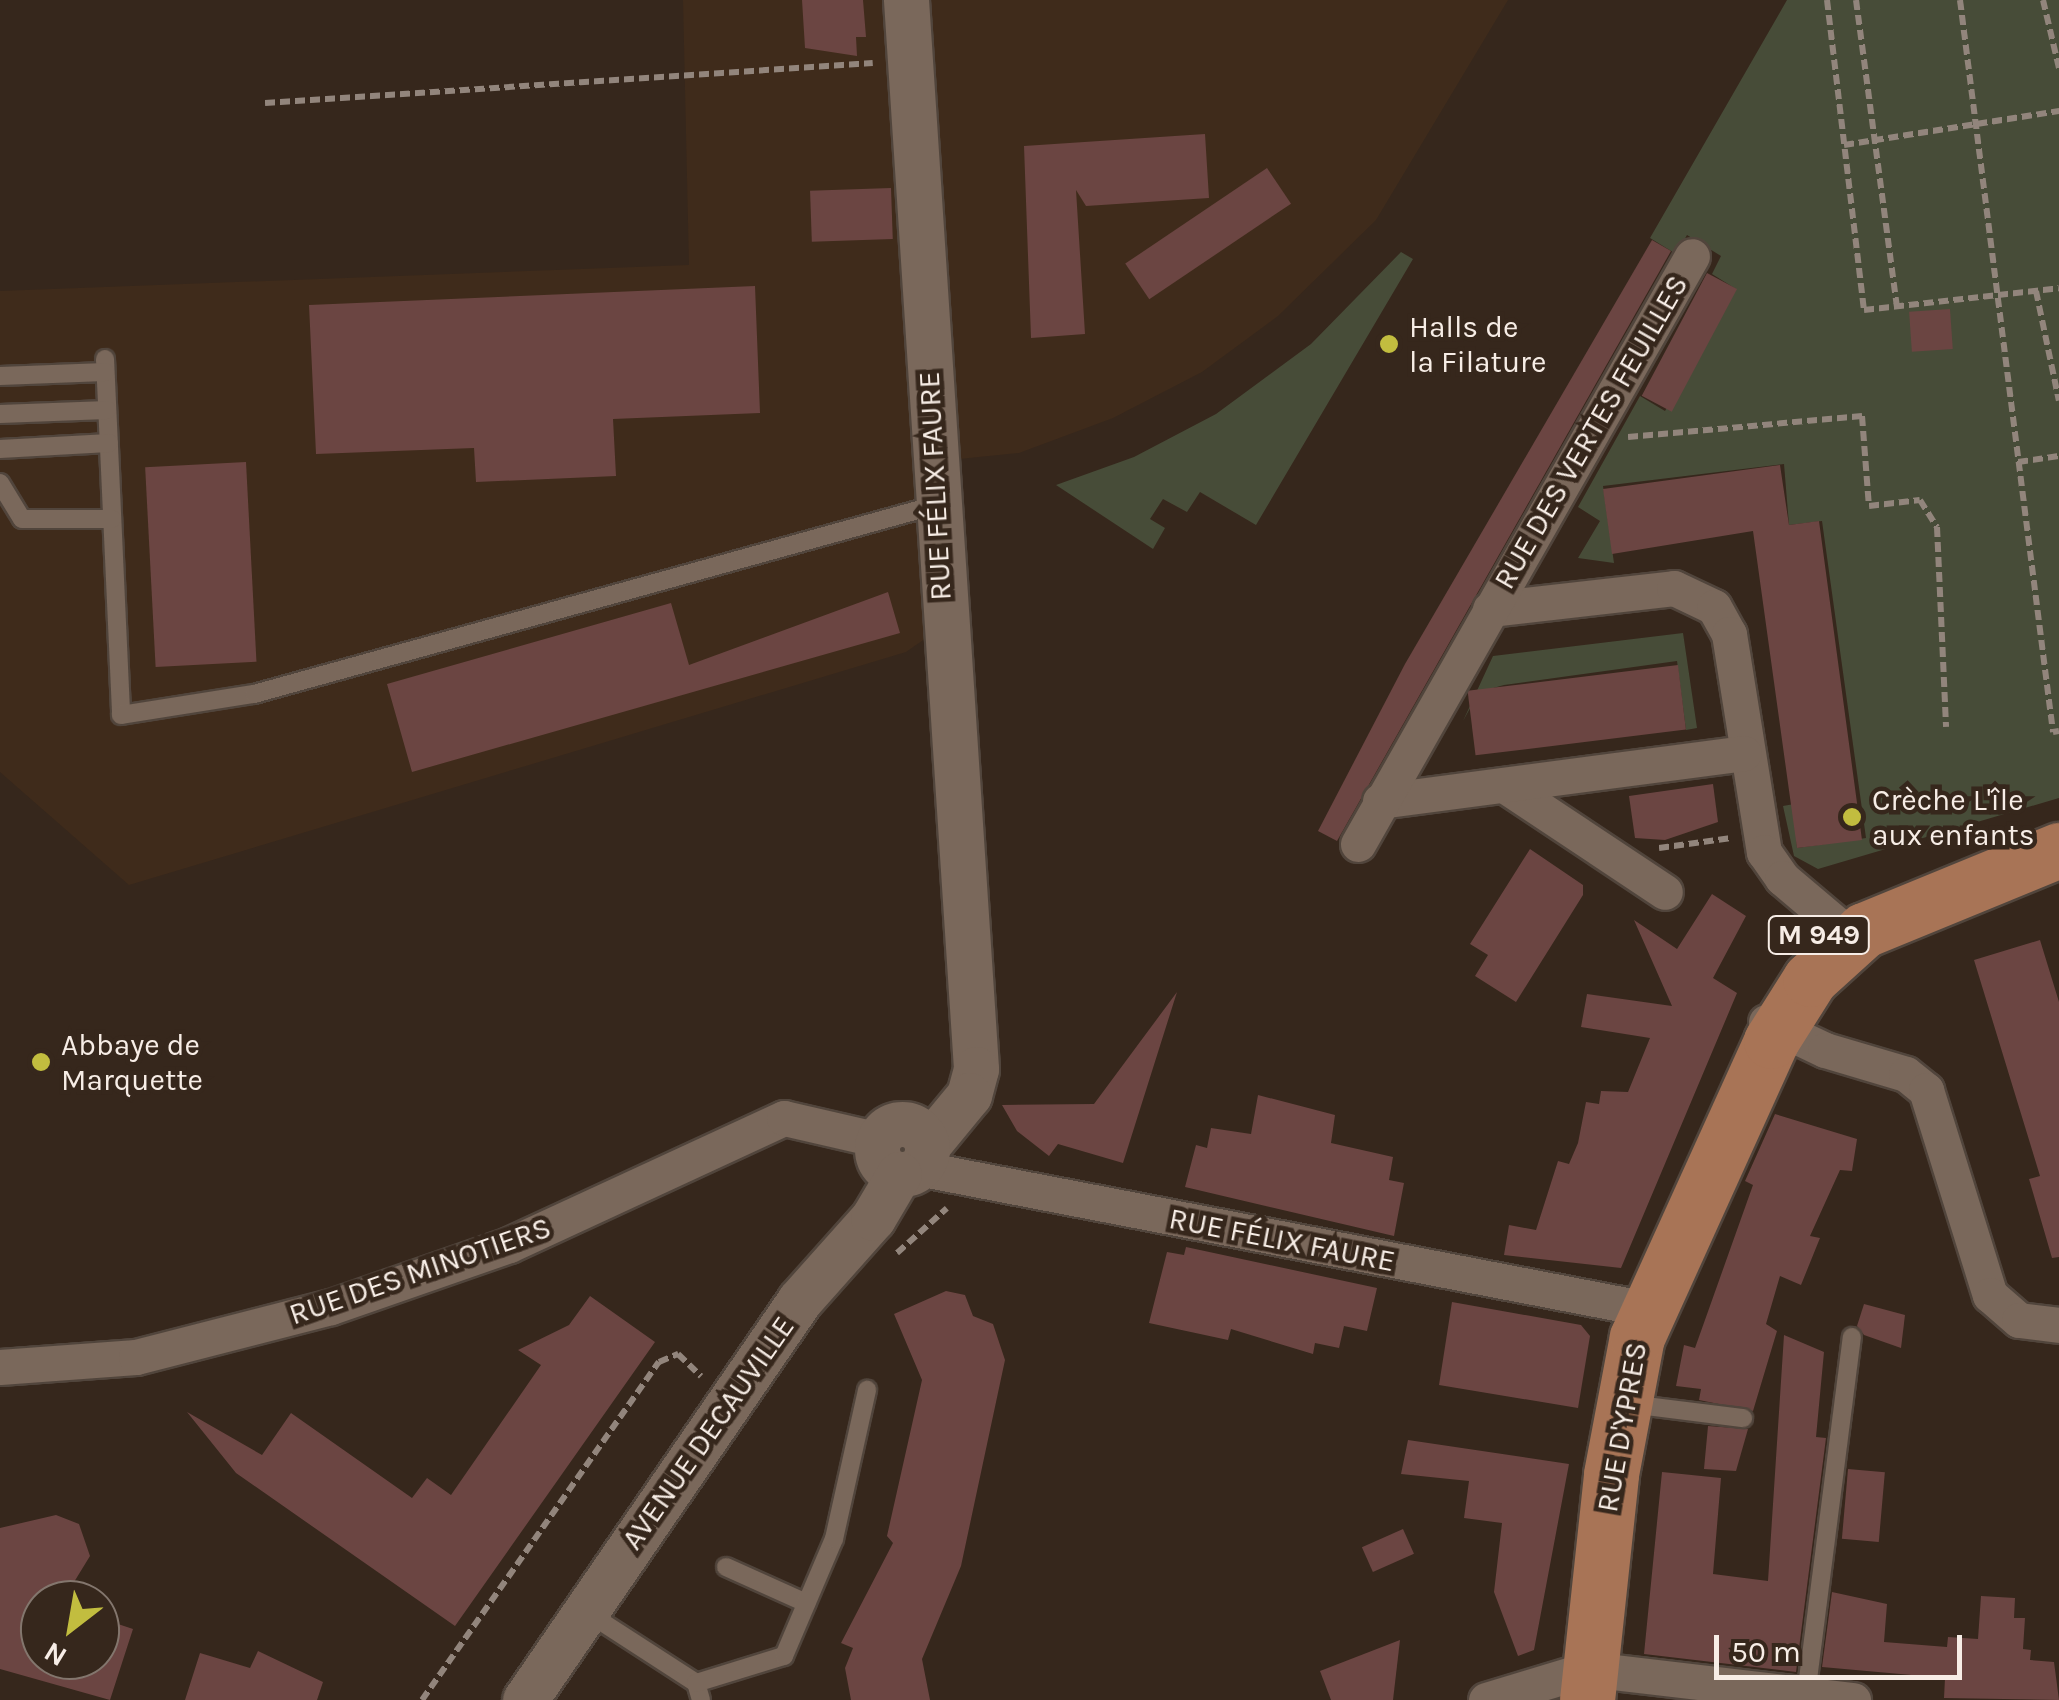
<!DOCTYPE html>
<meta charset="utf-8">
<style>
body{margin:0}
#map{position:relative;width:2059px;height:1700px;overflow:hidden;background:#36271c;font-family:Karla,sans-serif}
div>[style]{position:absolute}
.built>*{inset:0;background:#3f2b1b}
.green>*{inset:0;background:#474c38}
.building>*{inset:0;background:#6b4542;transform-origin:0 0}
.path>*{height:6px;margin-top:-3px;transform-origin:0;background:repeating-linear-gradient(90deg,#92857c 0 10px,transparent 0 15px)}
.roads{filter:drop-shadow(2px 0 #51453c) drop-shadow(-2px 0 #51453c) drop-shadow(0 2px #51453c) drop-shadow(0 -2px #51453c)}
.service>*{height:18px;margin:-9px;padding:0 9px;transform-origin:9px;border-radius:9px;background:#7a685b}
.minor>*{height:35px;margin:-17.5px;padding:0 17.5px;transform-origin:17.5px;border-radius:17.5px;background:#7a685b}
.tertiary>*{height:45px;margin:-22.5px;padding:0 22.5px;transform-origin:22.5px;border-radius:22.5px;background:#7a685b}
.tertiary>.ring{margin:-22.5px;padding:0;box-sizing:content-box;background:none;border:45px solid #7a685b;border-radius:50%}
.primary>*{height:55px;margin:-27.5px;padding:0 27.5px;transform-origin:27.5px;border-radius:27.5px;background:#a87456}
.dots>*{width:28px;height:28px;translate:-50% -50%;box-sizing:border-box;border:5px solid #36271c;border-radius:50%}
span{translate:-50% -50%;white-space:nowrap;text-align:center;line-height:1.15;-webkit-text-stroke:9px #36271c;paint-order:stroke}
.shield-label span{padding:2px 8px;background:#36271c;border:2px solid;border-radius:8px;-webkit-text-stroke-width:0}
.shield-label{font-size:28px;color:#f7ede6;font-weight:700}
.poi-label{font-size:30px;color:#f7ede6}
.left{translate:0 -50%;text-align:left}
.street-label{font-size:30px;color:#f7ede6}
.north{position:absolute;left:20px;top:1580px;width:100px;height:100px;box-sizing:border-box;background:#36271c;border:2px solid #83766d;border-radius:50%;rotate:211deg;font-size:28px;font-weight:700;line-height:40px;text-align:center;color:#f7ede6}
.north::after{content:'';display:block;margin:auto;width:35px;height:45px;background:#c2bd3f;clip-path:polygon(50% 0,100% 100%,50% 72%,0 100%)}
.scale{position:absolute;left:1714px;top:1635px;width:248px;height:45px;box-sizing:border-box;border:5px solid #f7ede6;border-top:0;padding-left:12px;font-size:30px;line-height:35px;white-space:nowrap;color:#f7ede6;-webkit-text-stroke:8px #36271c;paint-order:stroke}
</style>
<div id="map">
<div class="built">
<i style="clip-path:polygon(683px 0,1508px 0,1376px 220px,1278px 316px,1202px 372px,1113px 418px,1019px 453px,920px 463px,929px 636px,906px 652px,129px 885px,0 772px,0 291px,689px 265px)"></i>
</div>
<div class="green">
<i style="clip-path:polygon(1787px 0,2059px 0,2059px 798px,1818px 869px,1794px 856px,1783px 806px,1794px 804px,1797px 848px,1866px 838px,1822px 521px,1789px 525px,1784px 464px,1603px 486px,1614px 563px,1578px 558px,1600px 521px,1578px 507px,1640px 396px,1665px 411px,1736px 289px,1712px 274px,1721px 256px,1687px 235px,1676px 254px,1650px 238px)"></i>
<i style="clip-path:polygon(1401px 252px,1413px 259px,1256px 525px,1200px 492px,1187px 512px,1163px 499px,1150px 519px,1165px 528px,1153px 549px,1056px 485px,1134px 457px,1216px 414px,1311px 344px)"></i>
<i style="clip-path:polygon(1683px 633px,1697px 728px,1686px 730px,1677px 661px,1504px 685px,1479px 692px,1463px 721px,1493px 656px)"></i>
</div>
<div class="building">
<i style="clip-path:polygon(802px 0,863px 0,866px 37px,856px 37px,857px 56px,805px 48px)"></i>
<i style="clip-path:polygon(1205px 134px,1209px 198px,1086px 206px,1076px 190px,1085px 334px,1031px 338px,1024px 146px)"></i>
<i style="left:1267px;top:168px;width:43px;height:171px;rotate:56deg"></i>
<i style="left:891px;top:188px;width:51px;height:81px;rotate:88deg"></i>
<i style="clip-path:polygon(1652px 240px,1671px 251px,1337px 841px,1318px 831px,1405px 664px)"></i>
<i style="left:1707px;top:273px;width:34px;height:139px;rotate:28deg"></i>
<i style="clip-path:polygon(755px 286px,760px 413px,613px 419px,616px 476px,476px 482px,474px 448px,316px 454px,309px 305px)"></i>
<i style="left:1950px;top:309px;width:40px;height:41px;rotate:86deg"></i>
<i style="left:246px;top:462px;width:200px;height:101px;rotate:87deg"></i>
<i style="clip-path:polygon(1780px 465px,1789px 525px,1819px 521px,1862px 840px,1797px 848px,1753px 531px,1612px 554px,1603px 489px)"></i>
<i style="clip-path:polygon(888px 592px,900px 633px,412px 772px,387px 684px,671px 603px,689px 665px)"></i>
<i style="left:1678px;top:665px;width:65px;height:212px;rotate:83deg"></i>
<i style="clip-path:polygon(1713px 784px,1718px 822px,1665px 840px,1635px 838px,1629px 796px)"></i>
<i style="clip-path:polygon(1530px 849px,1583px 885px,1583px 895px,1516px 1002px,1475px 976px,1488px 955px,1470px 944px)"></i>
<i style="clip-path:polygon(1712px 894px,1746px 916px,1713px 978px,1737px 993px,1621px 1268px,1504px 1255px,1509px 1225px,1536px 1230px,1558px 1161px,1569px 1164px,1578px 1143px,1586px 1102px,1599px 1104px,1601px 1091px,1628px 1092px,1650px 1038px,1581px 1027px,1587px 994px,1672px 1006px,1634px 920px,1677px 949px)"></i>
<i style="clip-path:polygon(2040px 940px,2059px 1002px,2059px 1257px,2052px 1258px,2029px 1179px,2040px 1176px,1974px 960px)"></i>
<i style="clip-path:polygon(1177px 992px,1123px 1163px,1058px 1144px,1049px 1156px,1017px 1131px,1002px 1105px,1094px 1104px)"></i>
<i style="clip-path:polygon(1258px 1095px,1335px 1115px,1331px 1143px,1393px 1157px,1389px 1180px,1404px 1183px,1394px 1236px,1185px 1187px,1196px 1145px,1207px 1148px,1211px 1128px,1251px 1134px)"></i>
<i style="clip-path:polygon(1775px 1114px,1857px 1139px,1852px 1171px,1840px 1170px,1810px 1236px,1820px 1238px,1801px 1285px,1780px 1276px,1766px 1324px,1777px 1331px,1753px 1411px,1699px 1400px,1701px 1389px,1676px 1386px,1684px 1345px,1695px 1348px,1753px 1185px,1745px 1181px)"></i>
<i style="clip-path:polygon(1186px 1247px,1377px 1288px,1367px 1331px,1344px 1326px,1339px 1348px,1315px 1343px,1313px 1354px,1231px 1329px,1228px 1340px,1149px 1323px,1167px 1252px,1184px 1255px)"></i>
<i style="clip-path:polygon(946px 1291px,965px 1295px,973px 1316px,993px 1324px,1005px 1360px,961px 1566px,922px 1659px,930px 1700px,851px 1700px,845px 1668px,853px 1648px,841px 1643px,893px 1543px,887px 1536px,922px 1380px,894px 1314px)"></i>
<i style="clip-path:polygon(590px 1296px,655px 1342px,455px 1626px,236px 1473px,187px 1412px,262px 1455px,291px 1413px,412px 1498px,427px 1478px,451px 1495px,541px 1365px,518px 1350px,569px 1325px)"></i>
<i style="clip-path:polygon(1452px 1302px,1581px 1325px,1590px 1336px,1578px 1408px,1439px 1385px)"></i>
<i style="clip-path:polygon(1864px 1304px,1905px 1315px,1901px 1348px,1864px 1335px,1857px 1326px)"></i>
<i style="clip-path:polygon(1784px 1335px,1824px 1352px,1816px 1437px,1826px 1438px,1796px 1672px,1644px 1654px,1662px 1472px,1721px 1478px,1713px 1574px,1768px 1581px)"></i>
<i style="clip-path:polygon(1708px 1426px,1748px 1429px,1736px 1471px,1704px 1469px)"></i>
<i style="clip-path:polygon(1408px 1440px,1569px 1464px,1534px 1650px,1518px 1656px,1494px 1592px,1502px 1523px,1464px 1518px,1469px 1481px,1401px 1474px)"></i>
<i style="left:1848px;top:1469px;width:37px;height:70px;rotate:5deg"></i>
<i style="clip-path:polygon(56px 1515px,79px 1524px,90px 1556px,63px 1600px,40px 1600px,40px 1660px,100px 1660px,100px 1618px,133px 1629px,110px 1700px,0 1669px,0 1528px)"></i>
<i style="left:1403px;top:1529px;width:27px;height:45px;rotate:66deg"></i>
<i style="clip-path:polygon(1832px 1592px,1887px 1604px,1884px 1642px,1947px 1647px,1948px 1637px,1978px 1639px,1981px 1596px,2015px 1598px,2014px 1618px,2025px 1618px,2023px 1649px,2031px 1650px,2030px 1660px,2054px 1662px,2059px 1700px,1944px 1698px,1945px 1678px,1822px 1667px)"></i>
<i style="clip-path:polygon(1400px 1640px,1393px 1700px,1331px 1700px,1320px 1671px)"></i>
<i style="clip-path:polygon(258px 1651px,323px 1682px,317px 1700px,185px 1700px,200px 1653px,250px 1668px)"></i>
</div>
<div class="path">
<i style="left:1827px;top:0;width:312px;rotate:83.2deg"></i>
<i style="left:1864px;top:310px;width:196px;rotate:-6.4deg"></i>
<i style="left:1856px;top:0;width:310px;rotate:82.4deg"></i>
<i style="left:1960px;top:0;width:738px;rotate:82.76deg"></i>
<i style="left:2053px;top:732px;width:6px;rotate:-9deg"></i>
<i style="left:2043px;top:0;width:70px;rotate:76.8deg"></i>
<i style="left:265px;top:103px;width:609px;rotate:-3.76deg"></i>
<i style="left:1844px;top:145px;width:218px;rotate:-9deg"></i>
<i style="left:2036px;top:291px;width:112px;rotate:78.2deg"></i>
<i style="left:1628px;top:437px;width:235px;rotate:-5.1deg"></i>
<i style="left:1862px;top:416px;width:90px;rotate:85.6deg"></i>
<i style="left:1869px;top:506px;width:51px;rotate:-6.7deg"></i>
<i style="left:1920px;top:500px;width:32px;rotate:58deg"></i>
<i style="left:1937px;top:527px;width:200px;rotate:87.4deg"></i>
<i style="left:2018px;top:462px;width:41px;rotate:-8.3deg"></i>
<i style="left:1659px;top:848px;width:73px;rotate:-7.9deg"></i>
<i style="left:897px;top:1253px;width:67px;rotate:-42deg"></i>
<i style="left:422px;top:1700px;width:413px;rotate:-55deg"></i>
<i style="left:659px;top:1362px;width:21px;rotate:-23deg"></i>
<i style="left:678px;top:1354px;width:32px;rotate:44deg"></i>
</div>
<div class="roads">
<div class="service">
<i style="left:105px;top:359px;width:356px;rotate:87.4deg"></i>
<i style="left:121px;top:715px;width:135px;rotate:-9deg"></i>
<i style="left:254px;top:694px;width:708px;rotate:-15.49deg"></i>
<i style="left:0;top:376px;width:105px;rotate:-2.2deg"></i>
<i style="left:0;top:414px;width:107px;rotate:-2.1deg"></i>
<i style="left:0;top:449px;width:109px;rotate:-3.2deg"></i>
<i style="left:0;top:483px;width:42px;rotate:58.6deg"></i>
<i style="left:22px;top:519px;width:90px"></i>
<i style="left:1630px;top:1404px;width:114px;rotate:7.1deg"></i>
<i style="left:726px;top:1567px;width:88px;rotate:24.2deg"></i>
<i style="left:588px;top:1613px;width:129px;rotate:32.9deg"></i>
<i style="left:1806px;top:1695px;width:361px;rotate:-82.7deg"></i>
<i style="left:701px;top:1700px;width:18px;rotate:-106deg"></i>
<i style="left:696px;top:1683px;width:92px;rotate:-17.1deg"></i>
<i style="left:784px;top:1656px;width:127px;rotate:-66.9deg"></i>
<i style="left:834px;top:1539px;width:153px;rotate:-77.5deg"></i>
</div>
<div class="minor">
<i style="left:1490px;top:609px;width:185px;rotate:-6.5deg"></i>
<i style="left:1674px;top:588px;width:44px;rotate:25.4deg"></i>
<i style="left:1714px;top:607px;width:31px;rotate:61deg"></i>
<i style="left:1729px;top:634px;width:221px;rotate:80.9deg"></i>
<i style="left:1764px;top:852px;width:32px;rotate:55deg"></i>
<i style="left:1782px;top:878px;width:93px;rotate:40.2deg"></i>
<i style="left:1504px;top:785px;width:193px;rotate:33.6deg"></i>
<i style="left:1380px;top:801px;width:367px;rotate:-7.5deg"></i>
<i style="left:1358px;top:844px;width:676px;rotate:-60.4deg"></i>
<i style="left:1766px;top:1022px;width:65px;rotate:25.4deg"></i>
<i style="left:1825px;top:1050px;width:84px;rotate:16.5deg"></i>
<i style="left:1906px;top:1074px;width:26px;rotate:39deg"></i>
<i style="left:1926px;top:1090px;width:215px;rotate:72.7deg"></i>
<i style="left:1990px;top:1295px;width:38px;rotate:41deg"></i>
<i style="left:2019px;top:1320px;width:40px;rotate:7.1deg"></i>
<i style="left:918px;top:1168px;width:743px;rotate:10.95deg"></i>
<i style="left:0;top:1367px;width:136px;rotate:-4.2deg"></i>
<i style="left:136px;top:1357px;width:201px;rotate:-14.4deg"></i>
<i style="left:331px;top:1307px;width:188px;rotate:-19.2deg"></i>
<i style="left:509px;top:1245px;width:303px;rotate:-24.8deg"></i>
<i style="left:784px;top:1118px;width:98px;rotate:13deg"></i>
<i style="left:1486px;top:1700px;width:107px;rotate:-16.9deg"></i>
<i style="left:1588px;top:1669px;width:267px;rotate:6.7deg"></i>
</div>
<div class="tertiary">
<i style="left:906px;top:0;width:1071px;rotate:86.25deg"></i>
<i style="left:976px;top:1069px;width:27px;rotate:105deg"></i>
<i style="left:969px;top:1095px;width:66px;rotate:129.5deg"></i>
<i class="ring" style="left:877px;top:1124px;width:5px;height:5px"></i>
<i style="left:525px;top:1700px;width:484px;rotate:-55.5deg"></i>
<i style="left:799px;top:1301px;width:111px;rotate:-48.3deg"></i>
<i style="left:873px;top:1218px;width:51px;rotate:-59.4deg"></i>
</div>
<div class="primary">
<i style="left:1587px;top:1700px;width:227px;rotate:-83.9deg"></i>
<i style="left:1611px;top:1474px;width:139px;rotate:-79.3deg"></i>
<i style="left:1637px;top:1337px;width:325px;rotate:-65.6deg"></i>
<i style="left:1771px;top:1041px;width:73px;rotate:-57.8deg"></i>
<i style="left:1810px;top:979px;width:73px;rotate:-42.2deg"></i>
<i style="left:1864px;top:930px;width:211px;rotate:-22.3deg"></i>
</div>
</div>
<div class="dots">
<i style="left:1389px;top:344px;background:#c2bd3f"></i>
<i style="left:1852px;top:817px;background:#c2bd3f"></i>
<i style="left:41px;top:1062px;background:#c2bd3f"></i>
</div>
<div class="shield-label">
<span style="left:1819px;top:935px">M 949</span>
</div>
<div class="poi-label">
<span class="left" style="left:1409px;top:344px">Halls de<br>la Filature</span>
<span class="left" style="left:1872px;top:817px">Crèche L'île<br>aux enfants</span>
<span class="left" style="left:61px;top:1062px">Abbaye de<br>Marquette</span>
</div>
<div class="street-label">
<span style="left:1591px;top:432px;rotate:-60deg">RUE DES VERTES FEUILLES</span>
<span style="left:935px;top:486px;rotate:-93deg">RUE FÉLIX FAURE</span>
<span style="left:1282px;top:1240px;rotate:11deg">RUE FÉLIX FAURE</span>
<span style="left:420px;top:1271px;rotate:-19deg">RUE DES MINOTIERS</span>
<span style="left:1622px;top:1427px;rotate:-80deg">RUE D'YPRES</span>
<span style="left:708px;top:1433px;rotate:-55deg">AVENUE DECAUVILLE</span>
</div>
<div class="north">N</div>
<div class="scale">50 m</div>
</div>
